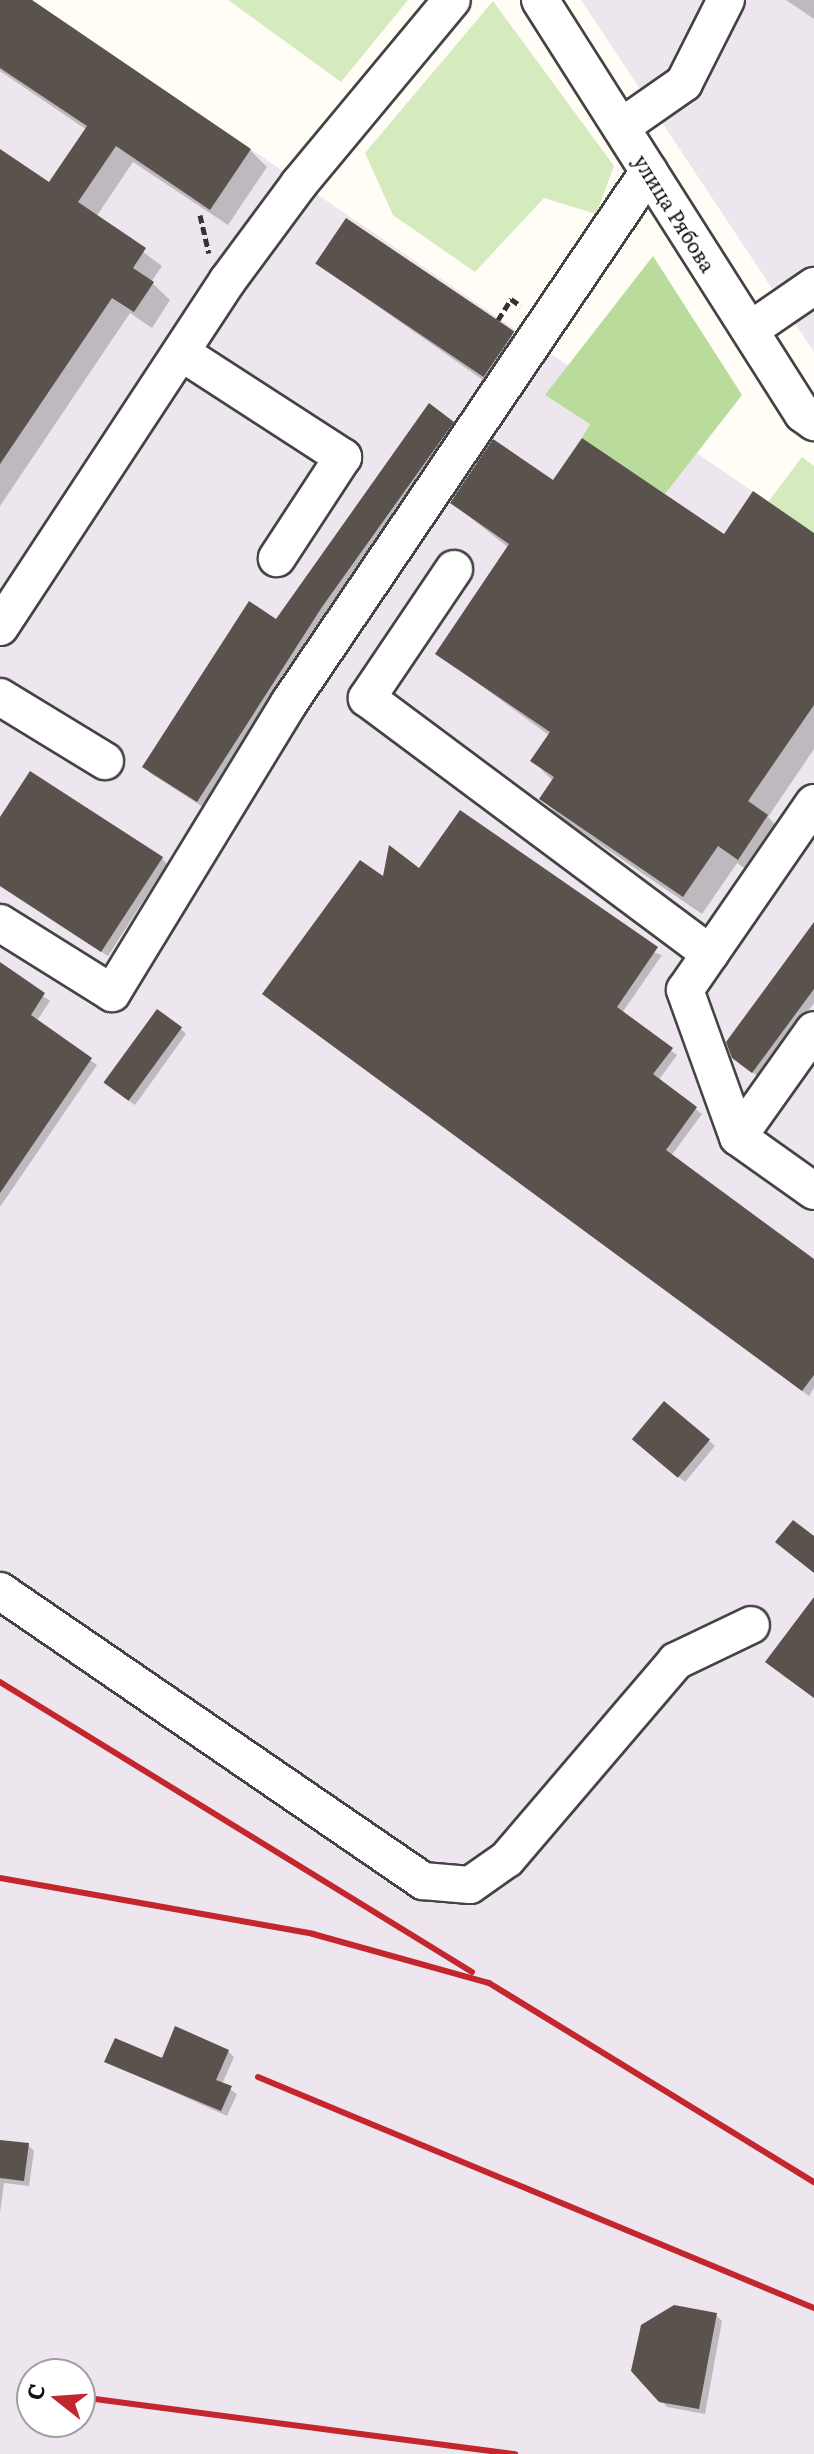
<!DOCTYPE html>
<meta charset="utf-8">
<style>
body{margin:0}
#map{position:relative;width:814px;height:2454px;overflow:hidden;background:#fffdf5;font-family:Literata,serif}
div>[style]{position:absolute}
.industrial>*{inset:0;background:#eee6ef}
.green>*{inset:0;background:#d5ebbd}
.forest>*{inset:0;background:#b9dc9c}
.shadow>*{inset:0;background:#0003;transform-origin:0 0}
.building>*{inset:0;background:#5a524d;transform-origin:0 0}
.path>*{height:5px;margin-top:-2.5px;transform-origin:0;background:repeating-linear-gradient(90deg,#333 0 8px,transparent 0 12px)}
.roads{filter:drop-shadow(2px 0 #444) drop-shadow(-2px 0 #444) drop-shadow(0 2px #444) drop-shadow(0 -2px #444)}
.minor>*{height:36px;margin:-18px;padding:0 18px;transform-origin:18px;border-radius:18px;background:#fff}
.rail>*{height:6px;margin:-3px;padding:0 3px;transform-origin:3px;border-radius:3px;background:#c4262e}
span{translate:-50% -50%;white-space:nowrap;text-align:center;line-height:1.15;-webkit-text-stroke:8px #fff;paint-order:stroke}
.street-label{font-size:20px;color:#111}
.north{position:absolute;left:16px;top:2358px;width:80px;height:80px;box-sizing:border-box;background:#fff;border:2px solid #a0a0a0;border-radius:50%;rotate:287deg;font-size:22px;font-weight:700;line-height:32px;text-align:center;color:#111}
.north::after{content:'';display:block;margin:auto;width:28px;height:36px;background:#c4262e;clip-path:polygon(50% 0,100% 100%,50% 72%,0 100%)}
</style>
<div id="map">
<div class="industrial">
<i style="clip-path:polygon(evenodd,0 0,32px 0,814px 533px,814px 2454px,0 2454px,0 0,32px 2374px,80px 2374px,80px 2422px,32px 2422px,32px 2374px)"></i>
<i style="clip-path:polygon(581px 0,814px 0,814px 352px)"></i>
</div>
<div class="green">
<i style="clip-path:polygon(228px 0,408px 0,341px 82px)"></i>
<i style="clip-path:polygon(493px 1px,614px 166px,596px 214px,544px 198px,475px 272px,393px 215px,365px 153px)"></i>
<i style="clip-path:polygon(802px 457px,814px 466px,814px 533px,768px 502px)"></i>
</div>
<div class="forest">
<i style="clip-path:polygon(653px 256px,742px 395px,665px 494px,582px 438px,590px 424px,545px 395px)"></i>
</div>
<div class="shadow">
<i style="clip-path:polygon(0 0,28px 0,250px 150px,267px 167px,228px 225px,133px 162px,96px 217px,162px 266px,151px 282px,170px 300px,152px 328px,130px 313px,0 506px,0 152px,49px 185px,87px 130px,0 71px)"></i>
<i style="clip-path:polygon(786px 0,814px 0,814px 19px)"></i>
<i style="left:347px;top:220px;width:218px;height:53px;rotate:35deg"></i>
<i style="clip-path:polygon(453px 423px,458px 429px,327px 613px,203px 807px,150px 773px,145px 767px)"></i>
<i style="clip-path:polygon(554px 483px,724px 537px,814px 535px,814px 749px,768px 817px,785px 835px,757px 877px,737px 863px,702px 914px,560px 817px,541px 798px,553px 781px,533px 761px,550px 736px,438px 654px,509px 548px,452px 503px)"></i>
<i style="clip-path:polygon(0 821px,162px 858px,167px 864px,108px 956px,0 886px)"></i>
<i style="clip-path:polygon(420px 871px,662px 955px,622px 1013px,677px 1055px,658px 1081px,702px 1114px,671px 1156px,814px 1261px,814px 1388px,809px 1396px,270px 1000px,384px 879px)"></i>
<i style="clip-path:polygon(814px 925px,814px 1003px,759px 1077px,740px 1064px)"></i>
<i style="clip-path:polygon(0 965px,50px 1001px,36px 1022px,97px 1065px,0 1207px)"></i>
<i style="clip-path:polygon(180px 1028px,186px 1034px,135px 1105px,112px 1089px)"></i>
<i style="clip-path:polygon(664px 1404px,715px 1446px,685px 1482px,641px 1445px)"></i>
<i style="clip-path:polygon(228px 2051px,234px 2057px,222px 2084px,237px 2094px,227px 2116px,107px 2062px)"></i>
<i style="clip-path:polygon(0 2142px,28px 2145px,34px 2151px,29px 2186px,4px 2183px,0 2213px)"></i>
<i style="clip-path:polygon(716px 2315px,722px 2321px,705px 2414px,667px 2407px,633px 2371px)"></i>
</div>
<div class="building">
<i style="clip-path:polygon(0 0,32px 0,251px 149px,210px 210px,116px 146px,78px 202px,146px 248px,133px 268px,154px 282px,134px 312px,112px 298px,0 464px,0 149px,49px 182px,87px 126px,0 68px)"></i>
<i style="left:346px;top:218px;width:203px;height:55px;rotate:34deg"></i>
<i style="clip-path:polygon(429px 403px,454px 422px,322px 607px,197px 802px,142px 767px,249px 601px,276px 619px)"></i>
<i style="clip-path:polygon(582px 438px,724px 534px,753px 491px,814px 533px,814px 705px,748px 801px,768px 815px,738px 860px,718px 846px,683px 897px,539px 799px,554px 777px,530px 761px,550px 732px,435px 654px,509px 544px,450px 503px,493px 439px,553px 480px)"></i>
<i style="clip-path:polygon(30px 771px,163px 857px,101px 952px,0 886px,0 817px)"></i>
<i style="clip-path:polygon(460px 810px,658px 947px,617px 1007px,673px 1048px,653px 1074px,697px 1107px,666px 1150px,814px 1259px,814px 1375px,802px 1391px,262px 994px,360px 860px,383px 876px,389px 845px,419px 868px)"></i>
<i style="clip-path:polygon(814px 922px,814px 989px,752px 1073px,732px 1058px,726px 1042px)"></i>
<i style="clip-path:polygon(0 962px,45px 993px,31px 1015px,92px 1058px,0 1193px)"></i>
<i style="left:157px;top:1009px;width:31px;height:91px;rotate:36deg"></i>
<i style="left:664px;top:1401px;width:60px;height:50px;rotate:40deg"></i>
<i style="clip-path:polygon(793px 1520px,814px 1536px,814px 1573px,775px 1542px)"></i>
<i style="clip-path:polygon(814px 1597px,814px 1698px,765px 1662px)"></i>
<i style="clip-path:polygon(175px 2026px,229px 2050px,216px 2080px,232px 2086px,221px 2111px,104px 2062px,115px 2038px,162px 2058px)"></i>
<i style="clip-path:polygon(0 2140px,29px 2143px,24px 2181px,0 2178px)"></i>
<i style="clip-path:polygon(674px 2305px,717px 2313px,699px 2409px,659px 2402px,631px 2371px,641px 2325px)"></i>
</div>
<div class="path">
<i style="left:200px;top:215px;width:39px;rotate:77deg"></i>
<i style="left:498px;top:320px;width:25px;rotate:-58deg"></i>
<i style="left:511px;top:299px;width:12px;rotate:35deg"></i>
</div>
<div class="roads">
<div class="minor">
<i style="left:540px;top:0;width:490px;rotate:57.6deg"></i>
<i style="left:803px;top:414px;width:14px;rotate:36deg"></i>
<i style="left:621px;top:127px;width:77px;rotate:-34.9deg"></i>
<i style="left:684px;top:83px;width:93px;rotate:-63.2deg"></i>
<i style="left:750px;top:330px;width:78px;rotate:-34.5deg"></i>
<i style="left:182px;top:353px;width:192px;rotate:32.9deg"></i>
<i style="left:343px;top:457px;width:121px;rotate:123.2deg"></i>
<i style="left:454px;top:569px;width:156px;rotate:124deg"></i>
<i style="left:367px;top:698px;width:428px;rotate:36.7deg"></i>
<i style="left:0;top:627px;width:415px;rotate:-56.7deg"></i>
<i style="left:228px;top:280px;width:119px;rotate:-53.5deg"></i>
<i style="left:299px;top:184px;width:239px;rotate:-50.3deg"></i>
<i style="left:0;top:697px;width:123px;rotate:31.4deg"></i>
<i style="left:814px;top:803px;width:227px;rotate:124.6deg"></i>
<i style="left:685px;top:990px;width:156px;rotate:70.2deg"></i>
<i style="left:738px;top:1137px;width:93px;rotate:35.4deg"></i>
<i style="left:0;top:923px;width:132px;rotate:32deg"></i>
<i style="left:112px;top:993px;width:340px;rotate:-58.6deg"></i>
<i style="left:289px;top:703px;width:642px;rotate:-55.91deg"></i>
<i style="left:738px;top:1137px;width:131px;rotate:-54.6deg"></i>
<i style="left:0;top:1591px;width:513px;rotate:34.43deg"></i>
<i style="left:423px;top:1881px;width:47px;rotate:4.9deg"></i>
<i style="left:470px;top:1885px;width:45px;rotate:-35.1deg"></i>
<i style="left:507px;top:1859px;width:260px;rotate:-49.5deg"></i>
<i style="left:676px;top:1661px;width:83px;rotate:-25.6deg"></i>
</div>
</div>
<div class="rail">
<i style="left:0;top:1682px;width:554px;rotate:31.57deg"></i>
<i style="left:0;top:1878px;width:318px;rotate:10.1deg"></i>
<i style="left:313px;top:1934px;width:183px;rotate:15.6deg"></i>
<i style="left:489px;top:1983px;width:381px;rotate:31.5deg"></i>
<i style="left:258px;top:2077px;width:602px;rotate:22.56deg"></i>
<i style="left:80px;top:2397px;width:439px;rotate:7.5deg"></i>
</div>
<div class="street-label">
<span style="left:675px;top:213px;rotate:58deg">улица Рябова</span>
</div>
<div class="north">С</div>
</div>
